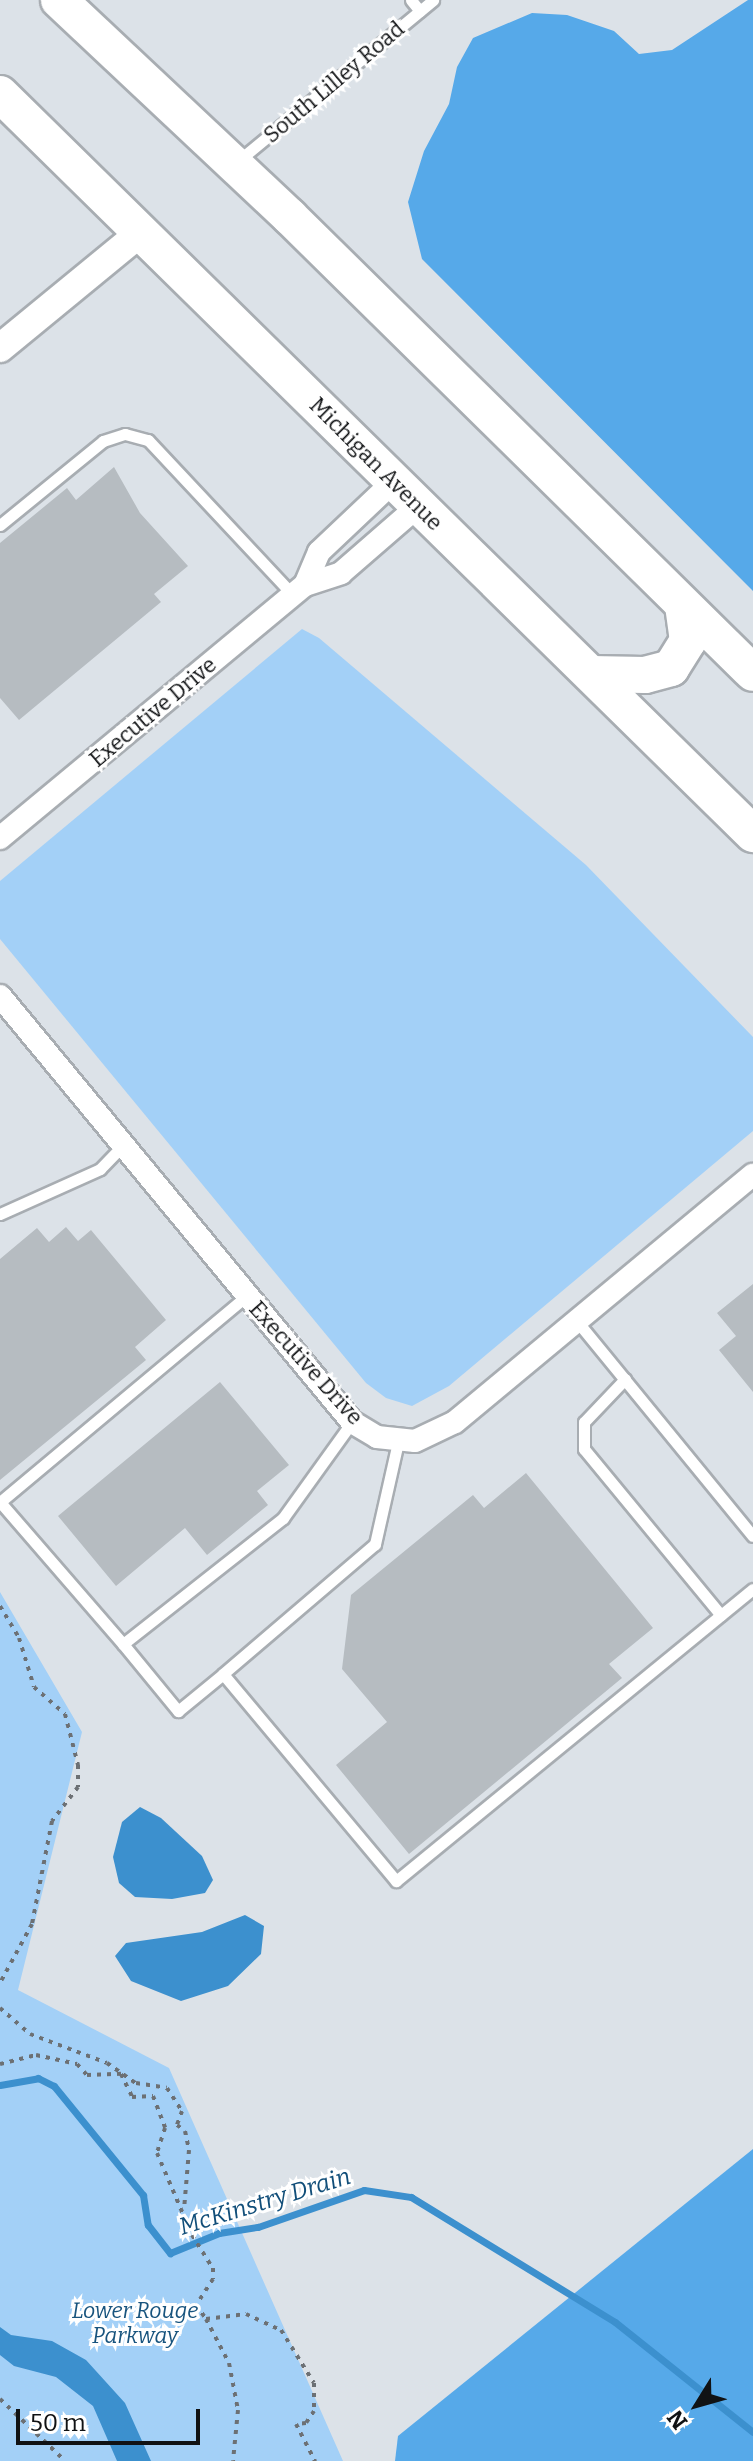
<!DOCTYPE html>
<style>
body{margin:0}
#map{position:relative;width:753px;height:2461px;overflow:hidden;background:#dce2e8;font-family:Bitter,serif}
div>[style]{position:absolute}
.green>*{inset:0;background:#a3d0f7}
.forest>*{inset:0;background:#56a9e9}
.water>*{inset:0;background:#3c90ce}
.stream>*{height:7px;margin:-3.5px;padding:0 3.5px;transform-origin:3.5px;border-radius:3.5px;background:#3c90ce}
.building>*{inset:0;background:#b6bcc1}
.path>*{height:4px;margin-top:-2px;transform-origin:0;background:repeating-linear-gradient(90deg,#6c7074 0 4px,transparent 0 10px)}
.roads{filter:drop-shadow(2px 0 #a8adb2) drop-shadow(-2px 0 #a8adb2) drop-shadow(0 2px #a8adb2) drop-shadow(0 -2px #a8adb2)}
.service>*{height:11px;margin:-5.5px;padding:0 5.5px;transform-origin:5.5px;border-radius:5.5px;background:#fff}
.minor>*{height:22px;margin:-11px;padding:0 11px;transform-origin:11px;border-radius:11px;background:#fff}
.tertiary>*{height:28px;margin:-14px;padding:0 14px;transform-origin:14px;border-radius:14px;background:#fff}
.primary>*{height:36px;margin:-18px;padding:0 18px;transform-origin:18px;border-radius:18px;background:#fff}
span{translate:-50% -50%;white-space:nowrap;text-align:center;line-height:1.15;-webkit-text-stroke:6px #fff;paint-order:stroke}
.street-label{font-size:22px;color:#101214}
.park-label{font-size:22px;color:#18547e;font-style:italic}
.water-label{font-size:24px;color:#114e79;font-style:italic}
.north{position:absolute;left:657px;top:2365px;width:80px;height:80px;-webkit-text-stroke:6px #fff;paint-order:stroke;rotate:233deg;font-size:22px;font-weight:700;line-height:32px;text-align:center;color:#101214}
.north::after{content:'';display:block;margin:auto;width:28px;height:36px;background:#101214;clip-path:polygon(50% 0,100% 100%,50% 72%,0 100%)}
.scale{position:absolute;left:16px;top:2409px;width:184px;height:36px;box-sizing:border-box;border:4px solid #101214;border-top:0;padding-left:10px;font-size:24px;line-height:28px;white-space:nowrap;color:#101214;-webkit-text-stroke:6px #fff;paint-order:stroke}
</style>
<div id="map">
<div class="green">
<i style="clip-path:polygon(302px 629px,319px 638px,586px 865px,753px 1037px,753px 1131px,449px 1386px,412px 1406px,386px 1398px,366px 1383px,0 939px,0 881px)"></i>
<i style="clip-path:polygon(0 1592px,82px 1732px,18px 1990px,169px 2068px,343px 2461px,0 2461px)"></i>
</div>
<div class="forest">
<i style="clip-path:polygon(748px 0,753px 0,753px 591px,422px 259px,408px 202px,424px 151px,449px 104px,457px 67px,473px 38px,532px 13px,567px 15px,614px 31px,639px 54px,672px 50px)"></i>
<i style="clip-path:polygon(753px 2149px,753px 2461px,395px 2461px,398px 2436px)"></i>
</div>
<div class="water">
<i style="clip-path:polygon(140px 1807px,161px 1818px,202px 1856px,213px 1880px,205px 1893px,172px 1899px,135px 1897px,119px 1883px,113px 1857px,122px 1822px)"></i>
<i style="clip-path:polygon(245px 1915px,264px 1926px,261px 1954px,228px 1986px,181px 2001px,131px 1981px,115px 1956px,126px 1943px,202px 1932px)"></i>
<i style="clip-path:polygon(0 2327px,11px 2335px,52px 2341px,86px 2360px,125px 2403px,151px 2461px,117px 2461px,93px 2406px,56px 2377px,14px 2366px,0 2355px)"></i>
</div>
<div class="stream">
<i style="left:0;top:2085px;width:39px;rotate:-10deg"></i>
<i style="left:38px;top:2078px;width:18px;rotate:27deg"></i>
<i style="left:54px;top:2086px;width:141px;rotate:50.8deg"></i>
<i style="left:143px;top:2195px;width:30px;rotate:81deg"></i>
<i style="left:148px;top:2225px;width:36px;rotate:52deg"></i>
<i style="left:170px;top:2253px;width:53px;rotate:-22.2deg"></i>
<i style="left:219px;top:2233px;width:39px;rotate:-9deg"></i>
<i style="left:258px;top:2227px;width:112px;rotate:-19.2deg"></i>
<i style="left:364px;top:2190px;width:48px;rotate:8.5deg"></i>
<i style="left:411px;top:2197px;width:239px;rotate:31.5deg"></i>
<i style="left:615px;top:2322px;width:176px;rotate:38.6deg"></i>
</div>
<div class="building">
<i style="clip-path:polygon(114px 467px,140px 513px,188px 566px,154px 594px,161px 602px,19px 720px,0 698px,0 543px,67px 488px,76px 500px)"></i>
<i style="clip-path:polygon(66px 1227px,78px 1241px,91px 1230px,166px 1320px,135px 1347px,146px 1360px,0 1480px,0 1259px,37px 1228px,49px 1242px)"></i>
<i style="clip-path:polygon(753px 1284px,753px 1392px,719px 1350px,736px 1336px,717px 1313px)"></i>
<i style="clip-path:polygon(220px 1382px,289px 1465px,257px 1491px,268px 1505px,207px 1555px,185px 1528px,116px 1586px,58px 1516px)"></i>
<i style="clip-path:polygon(526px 1473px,653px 1628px,609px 1664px,622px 1678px,409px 1854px,336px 1765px,387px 1722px,342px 1669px,351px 1595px,473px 1495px,484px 1508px)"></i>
</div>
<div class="path">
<i style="left:0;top:1606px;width:37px;rotate:59deg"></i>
<i style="left:19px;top:1638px;width:51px;rotate:73deg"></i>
<i style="left:34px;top:1687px;width:41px;rotate:41.1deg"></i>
<i style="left:65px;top:1714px;width:53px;rotate:75.7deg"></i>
<i style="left:78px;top:1765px;width:22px;rotate:90deg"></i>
<i style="left:78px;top:1787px;width:43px;rotate:127.4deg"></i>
<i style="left:52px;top:1821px;width:105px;rotate:101deg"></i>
<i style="left:32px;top:1924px;width:67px;rotate:118.5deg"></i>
<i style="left:0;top:2008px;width:40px;rotate:41deg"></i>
<i style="left:30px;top:2034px;width:82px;rotate:20.6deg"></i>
<i style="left:107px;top:2063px;width:35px;rotate:35deg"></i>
<i style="left:136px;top:2083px;width:31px;rotate:9deg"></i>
<i style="left:167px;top:2088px;width:27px;rotate:57deg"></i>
<i style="left:182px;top:2111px;width:15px;rotate:110deg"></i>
<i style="left:0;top:2064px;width:37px;rotate:-14deg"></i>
<i style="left:36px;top:2055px;width:42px;rotate:12.4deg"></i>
<i style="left:77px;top:2064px;width:15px;rotate:48deg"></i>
<i style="left:87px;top:2075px;width:34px;rotate:-2deg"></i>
<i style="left:121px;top:2074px;width:25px;rotate:64deg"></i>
<i style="left:132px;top:2097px;width:21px;rotate:-3deg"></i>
<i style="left:153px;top:2096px;width:34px;rotate:69deg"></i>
<i style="left:165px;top:2128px;width:26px;rotate:108deg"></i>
<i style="left:157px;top:2153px;width:89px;rotate:66.9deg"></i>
<i style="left:192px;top:2235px;width:39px;rotate:58deg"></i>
<i style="left:213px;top:2268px;width:11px;rotate:90deg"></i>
<i style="left:213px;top:2279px;width:31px;rotate:123deg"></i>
<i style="left:196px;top:2305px;width:17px;rotate:54deg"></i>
<i style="left:206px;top:2319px;width:40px;rotate:-7.1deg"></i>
<i style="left:246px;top:2314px;width:38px;rotate:25deg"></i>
<i style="left:281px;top:2330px;width:62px;rotate:58.1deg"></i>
<i style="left:314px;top:2383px;width:28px;rotate:90deg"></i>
<i style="left:314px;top:2411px;width:14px;rotate:124deg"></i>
<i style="left:306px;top:2423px;width:10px;rotate:174deg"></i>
<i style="left:296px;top:2424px;width:42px;rotate:62.8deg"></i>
<i style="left:177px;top:2125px;width:10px;rotate:37deg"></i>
<i style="left:185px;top:2131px;width:19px;rotate:78deg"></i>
<i style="left:189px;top:2150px;width:59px;rotate:94.8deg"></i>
<i style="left:206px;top:2319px;width:50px;rotate:62.4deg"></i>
<i style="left:229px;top:2363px;width:48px;rotate:79.2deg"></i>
<i style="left:238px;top:2410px;width:51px;rotate:95.6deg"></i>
<i style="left:0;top:2399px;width:90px;rotate:43.6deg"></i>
</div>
<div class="roads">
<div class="service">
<i style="left:411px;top:0;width:14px;rotate:51deg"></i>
<i style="left:238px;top:161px;width:253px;rotate:-39.5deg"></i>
<i style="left:0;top:525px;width:133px;rotate:-39.2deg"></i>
<i style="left:103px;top:441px;width:23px;rotate:-18deg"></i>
<i style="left:125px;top:434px;width:24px;rotate:15deg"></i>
<i style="left:148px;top:440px;width:212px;rotate:46.9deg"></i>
<i style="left:0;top:1214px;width:110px;rotate:-24.2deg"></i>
<i style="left:100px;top:1169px;width:32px;rotate:-46deg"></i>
<i style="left:576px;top:1320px;width:279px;rotate:50.7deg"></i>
<i style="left:625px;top:1379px;width:59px;rotate:133.6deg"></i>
<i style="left:584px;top:1422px;width:27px;rotate:90deg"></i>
<i style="left:584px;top:1449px;width:215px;rotate:50.5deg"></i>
<i style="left:398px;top:1442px;width:105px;rotate:102.7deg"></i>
<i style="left:375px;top:1544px;width:200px;rotate:139.5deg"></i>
<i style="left:223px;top:1674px;width:270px;rotate:50.1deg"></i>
<i style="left:396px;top:1881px;width:461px;rotate:-39.3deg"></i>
<i style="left:0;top:1502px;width:188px;rotate:49.1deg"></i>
<i style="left:123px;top:1644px;width:204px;rotate:-38.2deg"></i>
<i style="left:283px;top:1518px;width:118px;rotate:-54.3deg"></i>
<i style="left:0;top:1502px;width:321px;rotate:-39.9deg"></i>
<i style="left:123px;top:1644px;width:87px;rotate:50.6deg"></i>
<i style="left:178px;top:1711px;width:58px;rotate:-39.4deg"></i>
</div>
<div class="minor">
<i style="left:305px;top:585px;width:36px;rotate:-67deg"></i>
<i style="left:319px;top:552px;width:103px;rotate:-43.4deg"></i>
<i style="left:0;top:838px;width:396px;rotate:-39.7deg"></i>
<i style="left:305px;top:585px;width:38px;rotate:-18deg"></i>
<i style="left:341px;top:573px;width:102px;rotate:-41deg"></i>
<i style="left:0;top:996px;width:553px;rotate:50.43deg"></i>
<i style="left:352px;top:1422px;width:29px;rotate:31deg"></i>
<i style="left:377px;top:1437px;width:38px;rotate:6deg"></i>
<i style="left:415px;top:1441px;width:44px;rotate:-25.4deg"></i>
<i style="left:455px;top:1422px;width:387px;rotate:-39.7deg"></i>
</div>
<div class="tertiary">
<i style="left:0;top:348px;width:183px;rotate:-39.4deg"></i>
</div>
<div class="primary">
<i style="left:59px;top:0;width:316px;rotate:43.2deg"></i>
<i style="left:289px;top:216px;width:651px;rotate:44.56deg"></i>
<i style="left:0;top:94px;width:1056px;rotate:44.5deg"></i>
<i style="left:591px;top:674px;width:54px;rotate:1.1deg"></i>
<i style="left:645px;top:675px;width:27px;rotate:-15deg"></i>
<i style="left:671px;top:668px;width:32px;rotate:-58deg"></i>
<i style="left:688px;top:641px;width:36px;rotate:-98deg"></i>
</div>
</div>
<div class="street-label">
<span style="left:334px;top:82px;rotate:-40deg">South Lilley Road</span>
<span style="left:376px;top:464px;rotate:45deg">Michigan Avenue</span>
<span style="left:153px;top:712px;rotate:-40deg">Executive Drive</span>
<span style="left:306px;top:1363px;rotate:48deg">Executive Drive</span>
</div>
<div class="park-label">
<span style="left:135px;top:2323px">Lower Rouge<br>Parkway</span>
</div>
<div class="water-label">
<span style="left:265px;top:2202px;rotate:-17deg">McKinstry Drain</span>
</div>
<div class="north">N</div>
<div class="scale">50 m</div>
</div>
